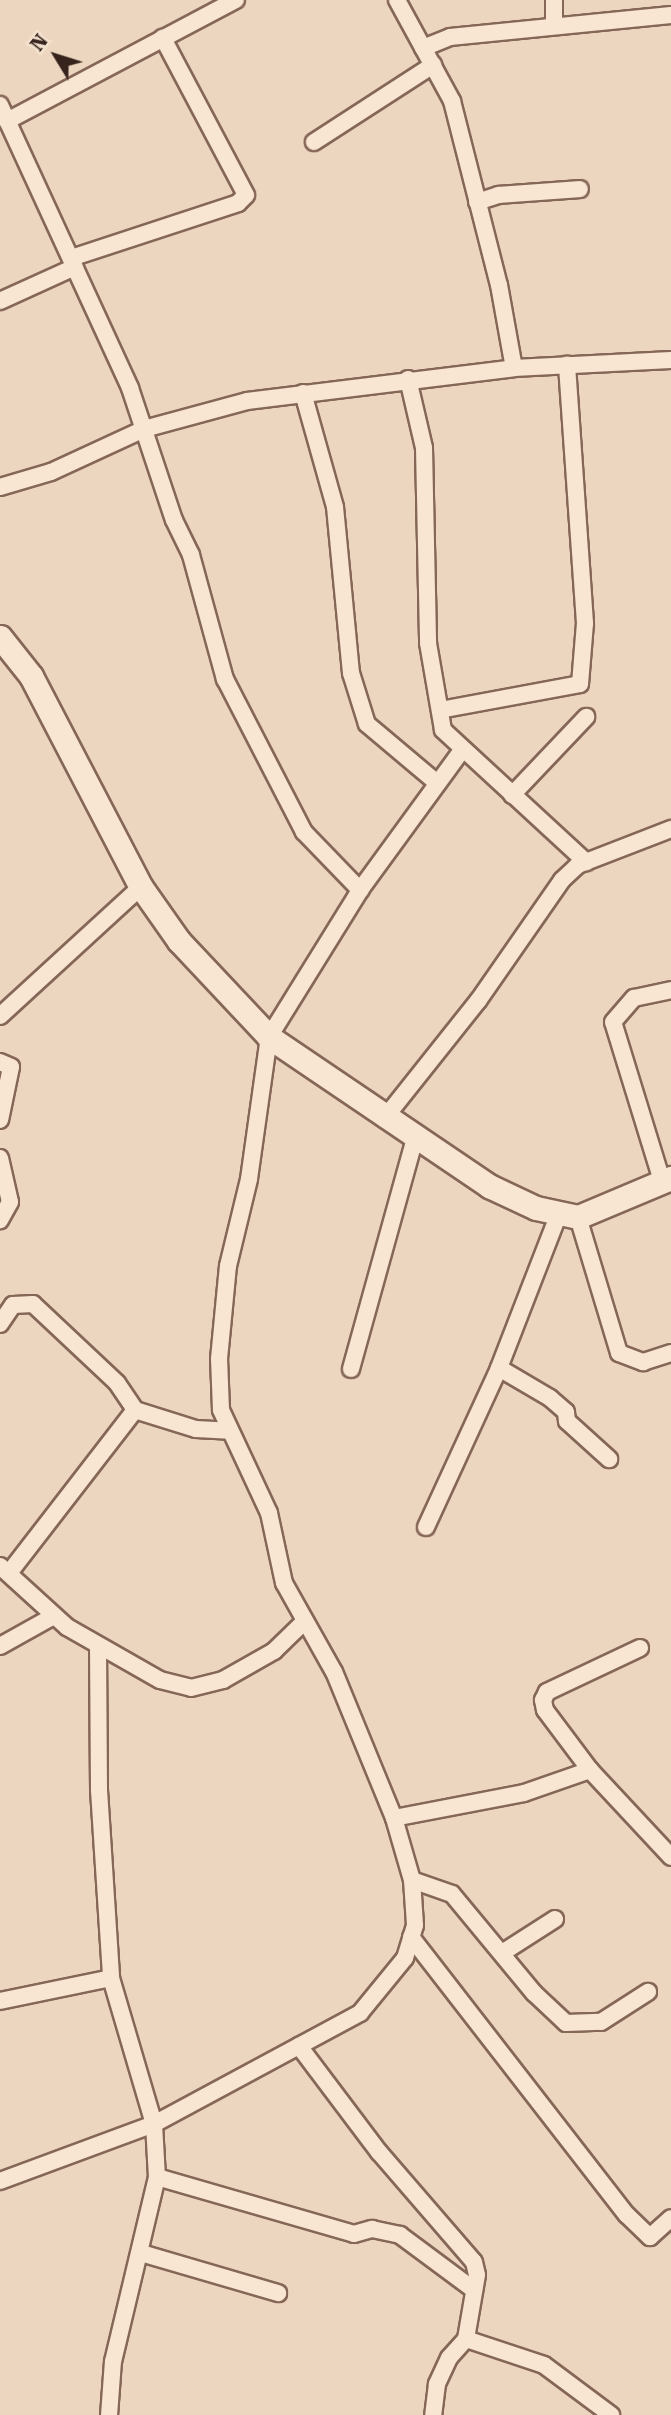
<!DOCTYPE html>
<style>
body{margin:0}
#map{position:relative;width:671px;height:2415px;overflow:hidden;background:#edd6bf;font-family:"Roboto Serif",serif}
div>[style]{position:absolute}
.roads{filter:drop-shadow(2px 0 #856758) drop-shadow(-2px 0 #856758) drop-shadow(0 2px #856758) drop-shadow(0 -2px #856758)}
.street>*{height:16px;margin:-8px;padding:0 8px;transform-origin:8px;border-radius:8px;background:#f8e5d2}
.secondary>*{height:23px;margin:-11.5px;padding:0 11.5px;transform-origin:11.5px;border-radius:11.5px;background:#f8e5d2}
span{translate:-50% -50%;white-space:nowrap;text-align:center;line-height:1.15;-webkit-text-stroke:5px #f4e2cf;paint-order:stroke}
.north{position:absolute;left:21px;top:21px;width:70px;height:70px;-webkit-text-stroke:5px #f4e2cf;paint-order:stroke;rotate:308deg;font-size:19px;font-weight:700;line-height:28px;text-align:center;color:#35231c}
.north::after{content:'';display:block;margin:auto;width:24px;height:32px;background:#35231c;clip-path:polygon(50% 0,100% 100%,50% 72%,0 100%)}
</style>
<div id="map">
<div class="roads">
<div class="street">
<i style="left:397px;top:0;width:115px;rotate:61.4deg"></i>
<i style="left:452px;top:101px;width:190px;rotate:75.7deg"></i>
<i style="left:499px;top:285px;width:84px;rotate:79.8deg"></i>
<i style="left:554px;top:0;width:24px;rotate:90deg"></i>
<i style="left:423px;top:48px;width:29px;rotate:-22deg"></i>
<i style="left:450px;top:37px;width:222px;rotate:-5.7deg"></i>
<i style="left:0;top:105px;width:311px;rotate:65.3deg"></i>
<i style="left:130px;top:388px;width:139px;rotate:71.6deg"></i>
<i style="left:174px;top:520px;width:39px;rotate:64deg"></i>
<i style="left:191px;top:555px;width:129px;rotate:74.7deg"></i>
<i style="left:225px;top:679px;width:172px;rotate:62.7deg"></i>
<i style="left:304px;top:832px;width:81px;rotate:46deg"></i>
<i style="left:7px;top:121px;width:259px;rotate:-27.9deg"></i>
<i style="left:314px;top:142px;width:142px;rotate:-32.9deg"></i>
<i style="left:477px;top:202px;width:23px;rotate:-18deg"></i>
<i style="left:499px;top:195px;width:81px;rotate:-4.2deg"></i>
<i style="left:71px;top:258px;width:176px;rotate:-18.2deg"></i>
<i style="left:238px;top:203px;width:11px;rotate:-45deg"></i>
<i style="left:246px;top:195px;width:178px;rotate:-117.9deg"></i>
<i style="left:0;top:301px;width:82px;rotate:-24.4deg"></i>
<i style="left:408px;top:379px;width:71px;rotate:76.9deg"></i>
<i style="left:424px;top:448px;width:195px;rotate:88.8deg"></i>
<i style="left:428px;top:643px;width:88px;rotate:80.2deg"></i>
<i style="left:443px;top:730px;width:195px;rotate:42.7deg"></i>
<i style="left:303px;top:393px;width:118px;rotate:74.3deg"></i>
<i style="left:335px;top:507px;width:167px;rotate:84.5deg"></i>
<i style="left:351px;top:673px;width:53px;rotate:72.6deg"></i>
<i style="left:367px;top:724px;width:92px;rotate:40.1deg"></i>
<i style="left:0;top:487px;width:53px;rotate:-16.4deg"></i>
<i style="left:51px;top:472px;width:102px;rotate:-24.8deg"></i>
<i style="left:144px;top:429px;width:107px;rotate:-15.2deg"></i>
<i style="left:247px;top:401px;width:269px;rotate:-7deg"></i>
<i style="left:514px;top:368px;width:157px;rotate:-2.9deg"></i>
<i style="left:440px;top:710px;width:142px;rotate:-10.5deg"></i>
<i style="left:580px;top:684px;width:61px;rotate:-85.3deg"></i>
<i style="left:585px;top:623px;width:259px;rotate:-94deg"></i>
<i style="left:512px;top:795px;width:108px;rotate:-46.5deg"></i>
<i style="left:0;top:1016px;width:191px;rotate:-42.5deg"></i>
<i style="left:0;top:1062px;width:12px;rotate:24deg"></i>
<i style="left:11px;top:1067px;width:54px;rotate:101.7deg"></i>
<i style="left:384px;top:1119px;width:151px;rotate:-51.5deg"></i>
<i style="left:478px;top:1001px;width:147px;rotate:-55.2deg"></i>
<i style="left:562px;top:880px;width:22px;rotate:-43deg"></i>
<i style="left:578px;top:865px;width:100px;rotate:-21.2deg"></i>
<i style="left:0;top:1158px;width:45px;rotate:77.2deg"></i>
<i style="left:10px;top:1202px;width:21px;rotate:119deg"></i>
<i style="left:662px;top:1181px;width:166px;rotate:-107.1deg"></i>
<i style="left:613px;top:1022px;width:32px;rotate:-49deg"></i>
<i style="left:634px;top:998px;width:38px;rotate:-12deg"></i>
<i style="left:578px;top:1217px;width:142px;rotate:73.2deg"></i>
<i style="left:619px;top:1353px;width:26px;rotate:21deg"></i>
<i style="left:643px;top:1362px;width:29px;rotate:-18deg"></i>
<i style="left:0;top:1324px;width:23px;rotate:-56deg"></i>
<i style="left:13px;top:1305px;width:20px;rotate:-3deg"></i>
<i style="left:33px;top:1304px;width:115px;rotate:43.2deg"></i>
<i style="left:117px;top:1383px;width:32px;rotate:56deg"></i>
<i style="left:135px;top:1410px;width:64px;rotate:17.3deg"></i>
<i style="left:196px;top:1429px;width:33px;rotate:3deg"></i>
<i style="left:499px;top:1368px;width:59px;rotate:30.5deg"></i>
<i style="left:550px;top:1398px;width:21px;rotate:41deg"></i>
<i style="left:566px;top:1412px;width:9px;rotate:84deg"></i>
<i style="left:567px;top:1421px;width:57px;rotate:42.1deg"></i>
<i style="left:351px;top:1369px;width:239px;rotate:-74.5deg"></i>
<i style="left:426px;top:1527px;width:175px;rotate:-65.3deg"></i>
<i style="left:499px;top:1368px;width:163px;rotate:-68.8deg"></i>
<i style="left:0;top:1566px;width:91px;rotate:42.3deg"></i>
<i style="left:67px;top:1627px;width:107px;rotate:29.7deg"></i>
<i style="left:160px;top:1680px;width:32px;rotate:14deg"></i>
<i style="left:191px;top:1688px;width:33px;rotate:-14deg"></i>
<i style="left:223px;top:1680px;width:59px;rotate:-29.6deg"></i>
<i style="left:274px;top:1651px;width:43px;rotate:-44.1deg"></i>
<i style="left:9px;top:1573px;width:206px;rotate:-52.3deg"></i>
<i style="left:0;top:1646px;width:62px;rotate:-29.1deg"></i>
<i style="left:98px;top:1646px;width:144px;rotate:89.6deg"></i>
<i style="left:99px;top:1790px;width:188px;rotate:86.3deg"></i>
<i style="left:111px;top:1978px;width:152px;rotate:73.6deg"></i>
<i style="left:154px;top:2124px;width:53px;rotate:86.8deg"></i>
<i style="left:157px;top:2177px;width:189px;rotate:103.4deg"></i>
<i style="left:113px;top:2361px;width:54px;rotate:94.2deg"></i>
<i style="left:640px;top:1648px;width:103px;rotate:154.7deg"></i>
<i style="left:547px;top:1692px;width:9px;rotate:117deg"></i>
<i style="left:543px;top:1700px;width:10px;rotate:79deg"></i>
<i style="left:545px;top:1710px;width:75px;rotate:53.1deg"></i>
<i style="left:590px;top:1770px;width:119px;rotate:47deg"></i>
<i style="left:394px;top:1818px;width:132px;rotate:-10.9deg"></i>
<i style="left:524px;top:1793px;width:70px;rotate:-19.2deg"></i>
<i style="left:412px;top:1880px;width:42px;rotate:19.3deg"></i>
<i style="left:452px;top:1894px;width:129px;rotate:50.4deg"></i>
<i style="left:534px;top:1993px;width:44px;rotate:43.2deg"></i>
<i style="left:566px;top:2023px;width:35px;rotate:-2deg"></i>
<i style="left:601px;top:2022px;width:56px;rotate:-32.6deg"></i>
<i style="left:411px;top:1937px;width:352px;rotate:52.2deg"></i>
<i style="left:627px;top:2215px;width:32px;rotate:44deg"></i>
<i style="left:650px;top:2237px;width:28px;rotate:-42deg"></i>
<i style="left:502px;top:1953px;width:63px;rotate:-32.7deg"></i>
<i style="left:0;top:2001px;width:113px;rotate:-11.7deg"></i>
<i style="left:299px;top:2046px;width:133px;rotate:53deg"></i>
<i style="left:379px;top:2152px;width:145px;rotate:49.2deg"></i>
<i style="left:474px;top:2262px;width:13px;rotate:77deg"></i>
<i style="left:477px;top:2275px;width:65px;rotate:99.8deg"></i>
<i style="left:466px;top:2339px;width:25px;rotate:132deg"></i>
<i style="left:449px;top:2358px;width:29px;rotate:115deg"></i>
<i style="left:437px;top:2384px;width:31px;rotate:97deg"></i>
<i style="left:157px;top:2177px;width:205px;rotate:16.1deg"></i>
<i style="left:354px;top:2234px;width:19px;rotate:-16deg"></i>
<i style="left:372px;top:2229px;width:29px;rotate:12deg"></i>
<i style="left:400px;top:2235px;width:92px;rotate:36.6deg"></i>
<i style="left:0;top:2181px;width:164px;rotate:-20.3deg"></i>
<i style="left:154px;top:2124px;width:234px;rotate:-28.3deg"></i>
<i style="left:360px;top:2013px;width:71px;rotate:-50.7deg"></i>
<i style="left:405px;top:1958px;width:34px;rotate:-73deg"></i>
<i style="left:415px;top:1925px;width:45px;rotate:-93.8deg"></i>
<i style="left:412px;top:1880px;width:65px;rotate:-106.2deg"></i>
<i style="left:394px;top:1818px;width:158px;rotate:-112.3deg"></i>
<i style="left:334px;top:1672px;width:102px;rotate:-119.3deg"></i>
<i style="left:284px;top:1583px;width:72px;rotate:-102.1deg"></i>
<i style="left:269px;top:1513px;width:114px;rotate:-115deg"></i>
<i style="left:221px;top:1410px;width:51px;rotate:-92.2deg"></i>
<i style="left:219px;top:1359px;width:93px;rotate:-84.5deg"></i>
<i style="left:228px;top:1266px;width:89px;rotate:-76.4deg"></i>
<i style="left:249px;top:1179px;width:143px;rotate:-82deg"></i>
<i style="left:269px;top:1037px;width:173px;rotate:-58.2deg"></i>
<i style="left:360px;top:890px;width:173px;rotate:-53.9deg"></i>
<i style="left:141px;top:2253px;width:143px;rotate:16.3deg"></i>
<i style="left:466px;top:2339px;width:82px;rotate:18.4deg"></i>
<i style="left:544px;top:2365px;width:84px;rotate:36.7deg"></i>
</div>
<div class="secondary">
<i style="left:0;top:637px;width:50px;rotate:51.5deg"></i>
<i style="left:31px;top:676px;width:238px;rotate:62.5deg"></i>
<i style="left:141px;top:887px;width:66px;rotate:54.9deg"></i>
<i style="left:179px;top:941px;width:132px;rotate:46.8deg"></i>
<i style="left:269px;top:1037px;width:266px;rotate:34.1deg"></i>
<i style="left:489px;top:1186px;width:52px;rotate:25.1deg"></i>
<i style="left:536px;top:1208px;width:43px;rotate:12.1deg"></i>
<i style="left:578px;top:1217px;width:101px;rotate:-22.8deg"></i>
</div>
</div>
<div class="north">N</div>
</div>
